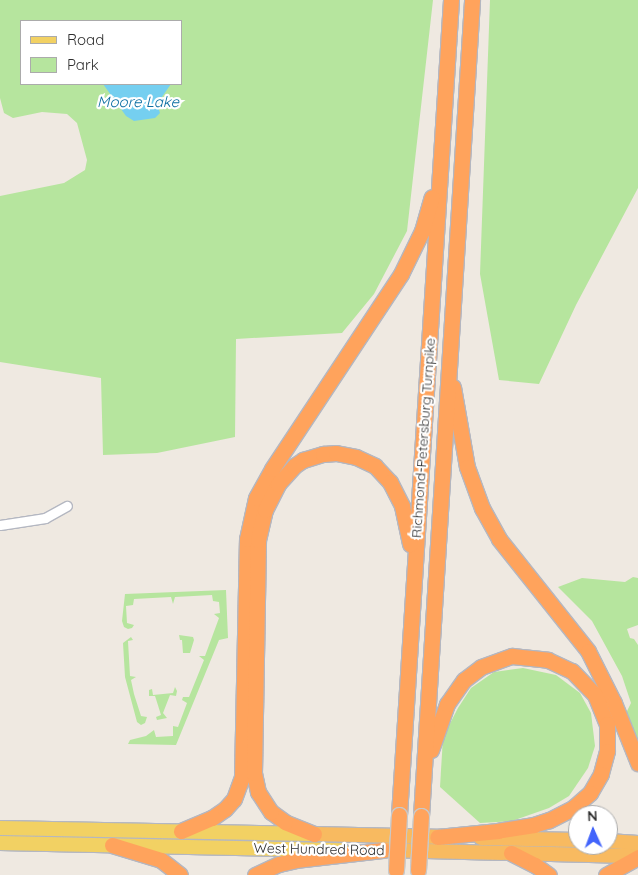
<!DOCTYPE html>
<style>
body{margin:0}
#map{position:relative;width:638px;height:875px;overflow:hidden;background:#efe9e1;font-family:Quicksand,sans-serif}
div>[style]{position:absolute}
.green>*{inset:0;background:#b6e59e}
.water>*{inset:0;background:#75cff0}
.roads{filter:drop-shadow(1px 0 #b4b7c1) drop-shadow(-1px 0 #b4b7c1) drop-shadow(0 1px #b4b7c1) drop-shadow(0 -1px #b4b7c1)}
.minor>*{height:9px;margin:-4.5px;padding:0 4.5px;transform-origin:4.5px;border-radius:4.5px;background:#fff}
.primary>*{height:14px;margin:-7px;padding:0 7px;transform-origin:7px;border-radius:7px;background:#f2d163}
.trunk>*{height:14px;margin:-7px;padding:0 7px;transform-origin:7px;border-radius:7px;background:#f8ba60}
.motorway>*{height:15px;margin:-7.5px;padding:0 7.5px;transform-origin:7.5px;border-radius:7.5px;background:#ffa35c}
.bridges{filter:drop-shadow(1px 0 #c9c9c9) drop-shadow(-1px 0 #c9c9c9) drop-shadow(0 1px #c9c9c9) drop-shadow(0 -1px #c9c9c9)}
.motorway-bridge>*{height:15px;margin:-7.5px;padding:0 7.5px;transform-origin:7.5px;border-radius:7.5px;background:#ffa35c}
span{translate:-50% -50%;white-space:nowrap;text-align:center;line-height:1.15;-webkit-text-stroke:4.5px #fff;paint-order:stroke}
.street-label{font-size:14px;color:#2e2e2e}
.water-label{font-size:15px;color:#0d6fa3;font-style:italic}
.legend{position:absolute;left:20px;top:20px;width:162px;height:65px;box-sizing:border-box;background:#fff;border:1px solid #ababab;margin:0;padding:6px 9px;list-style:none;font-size:15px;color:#2e2e2e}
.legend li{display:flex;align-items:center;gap:10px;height:25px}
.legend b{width:25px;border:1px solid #ababab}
.north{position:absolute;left:568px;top:805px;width:50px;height:50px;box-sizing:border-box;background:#fff;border:1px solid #ababab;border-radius:50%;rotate:358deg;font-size:14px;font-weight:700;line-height:20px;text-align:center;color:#2e2e2e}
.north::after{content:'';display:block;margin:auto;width:18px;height:22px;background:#4264fb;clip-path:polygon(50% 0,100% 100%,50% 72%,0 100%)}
</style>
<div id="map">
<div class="green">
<i style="clip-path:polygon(evenodd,0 0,433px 0,407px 231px,374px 294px,342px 333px,236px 339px,235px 437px,157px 453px,103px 455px,101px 378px,0 362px,0 196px,64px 183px,85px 170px,87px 160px,77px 123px,67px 114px,42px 112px,13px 118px,4px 113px,0 98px,0 0,21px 21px,181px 21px,181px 84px,21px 84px,21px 21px)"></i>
<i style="clip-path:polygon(490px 0,638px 0,638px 188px,576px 305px,539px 384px,499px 380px,480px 274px)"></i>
<i style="clip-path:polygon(633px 577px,638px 578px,638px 625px,627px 629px,630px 638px,634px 639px,638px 645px,638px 740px,626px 713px,631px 703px,622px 676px,592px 621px,558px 587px,582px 578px,625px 582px)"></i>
<i style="clip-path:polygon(226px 590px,228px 638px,219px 640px,176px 745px,128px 744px,130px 740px,146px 736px,154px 730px,156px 737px,173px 736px,173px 726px,178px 727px,187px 703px,182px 700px,183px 697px,189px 697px,204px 660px,199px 656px,205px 656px,219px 618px,214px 614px,220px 613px,219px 602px,213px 601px,212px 595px,175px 597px,173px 604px,171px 597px,134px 599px,133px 605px,126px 606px,127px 623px,134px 625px,132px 628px,128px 629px,124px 627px,122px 621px,125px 594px)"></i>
<i style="clip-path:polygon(179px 635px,193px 637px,194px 640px,190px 653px,183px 653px,182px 640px,180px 640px)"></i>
<i style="clip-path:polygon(131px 637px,133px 640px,128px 641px,130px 676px,136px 677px,131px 680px,134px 694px,141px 716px,147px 717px,145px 723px,141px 725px,137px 722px,125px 677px,123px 643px)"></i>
<i style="clip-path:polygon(523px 668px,556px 675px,580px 693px,591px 713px,595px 746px,588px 768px,569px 796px,549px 808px,512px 821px,480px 823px,440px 787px,443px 737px,458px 708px,471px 688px,494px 672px)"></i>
<i style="clip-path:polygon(175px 687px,177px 691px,176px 696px,170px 695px,163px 713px,167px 718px,157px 720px,156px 717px,161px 715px,156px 699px,155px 696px,149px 696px,149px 690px,152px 689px,153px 695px,173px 693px)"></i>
</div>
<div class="water">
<i style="clip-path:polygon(103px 84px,171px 84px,157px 104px,160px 113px,155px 118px,134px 121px,126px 116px)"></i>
</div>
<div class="roads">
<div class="minor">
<i style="left:0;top:525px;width:46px;rotate:-8.8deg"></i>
<i style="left:45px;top:518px;width:25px;rotate:-29deg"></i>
</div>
<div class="primary">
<i style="left:0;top:828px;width:311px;rotate:1.1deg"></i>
<i style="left:0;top:843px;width:342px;rotate:1.2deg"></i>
</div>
<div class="trunk">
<i style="left:314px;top:834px;width:133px;rotate:1.3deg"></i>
<i style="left:481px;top:838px;width:97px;rotate:1.2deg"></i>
<i style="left:608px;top:841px;width:30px;rotate:4deg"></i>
<i style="left:386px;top:850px;width:252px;rotate:1.4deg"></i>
</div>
<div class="motorway">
<i style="left:453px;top:387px;width:81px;rotate:80.1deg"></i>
<i style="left:467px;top:467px;width:44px;rotate:69.9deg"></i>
<i style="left:482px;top:508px;width:35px;rotate:61deg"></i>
<i style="left:499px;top:539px;width:143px;rotate:51.5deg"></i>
<i style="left:588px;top:651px;width:58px;rotate:63.4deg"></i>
<i style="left:614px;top:703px;width:65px;rotate:68.2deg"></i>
<i style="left:431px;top:750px;width:49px;rotate:-70.8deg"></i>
<i style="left:447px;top:704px;width:29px;rotate:-55deg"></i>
<i style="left:464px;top:680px;width:21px;rotate:-37deg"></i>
<i style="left:481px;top:667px;width:33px;rotate:-20deg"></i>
<i style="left:512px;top:656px;width:36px;rotate:6deg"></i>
<i style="left:548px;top:660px;width:26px;rotate:25deg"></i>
<i style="left:572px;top:671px;width:33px;rotate:46deg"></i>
<i style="left:595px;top:695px;width:31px;rotate:68deg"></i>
<i style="left:607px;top:724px;width:27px;rotate:90deg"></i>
<i style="left:607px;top:751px;width:24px;rotate:105deg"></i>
<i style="left:601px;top:774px;width:22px;rotate:120deg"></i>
<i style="left:590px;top:793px;width:23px;rotate:139deg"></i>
<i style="left:573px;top:808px;width:27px;rotate:153deg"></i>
<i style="left:549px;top:820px;width:16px;rotate:162deg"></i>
<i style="left:534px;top:825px;width:36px;rotate:171deg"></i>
<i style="left:498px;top:831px;width:61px;rotate:174.4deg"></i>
<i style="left:399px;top:815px;width:817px;rotate:-86.35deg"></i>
<i style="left:421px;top:816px;width:818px;rotate:-86.42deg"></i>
<i style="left:181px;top:831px;width:34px;rotate:-23deg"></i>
<i style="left:212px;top:818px;width:16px;rotate:-35deg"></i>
<i style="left:225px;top:809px;width:13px;rotate:-48deg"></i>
<i style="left:234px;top:799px;width:23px;rotate:-70deg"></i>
<i style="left:242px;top:777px;width:238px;rotate:-88.8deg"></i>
<i style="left:247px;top:539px;width:42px;rotate:-77.6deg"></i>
<i style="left:256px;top:498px;width:33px;rotate:-61deg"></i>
<i style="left:272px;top:469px;width:234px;rotate:-56.5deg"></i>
<i style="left:401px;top:274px;width:48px;rotate:-64deg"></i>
<i style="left:422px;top:231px;width:35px;rotate:-74deg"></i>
<i style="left:314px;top:834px;width:31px;rotate:-158deg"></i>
<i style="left:285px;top:822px;width:17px;rotate:-144deg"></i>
<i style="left:271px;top:812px;width:24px;rotate:-123deg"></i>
<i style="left:258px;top:792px;width:19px;rotate:-102deg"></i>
<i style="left:254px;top:773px;width:233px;rotate:-89deg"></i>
<i style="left:258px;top:540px;width:31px;rotate:-77deg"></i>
<i style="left:265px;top:510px;width:29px;rotate:-63deg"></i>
<i style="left:278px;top:484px;width:24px;rotate:-48deg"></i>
<i style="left:294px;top:466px;width:11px;rotate:-34deg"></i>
<i style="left:303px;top:460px;width:21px;rotate:-17deg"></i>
<i style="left:323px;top:454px;width:13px;rotate:-4deg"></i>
<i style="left:336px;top:453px;width:20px;rotate:11deg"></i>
<i style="left:356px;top:457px;width:21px;rotate:25deg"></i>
<i style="left:375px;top:466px;width:22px;rotate:47deg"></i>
<i style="left:390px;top:482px;width:27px;rotate:63deg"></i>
<i style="left:402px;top:506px;width:39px;rotate:78deg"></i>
<i style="left:112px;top:845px;width:51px;rotate:17deg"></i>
<i style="left:161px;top:860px;width:24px;rotate:38deg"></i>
<i style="left:511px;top:853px;width:27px;rotate:27deg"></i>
<i style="left:535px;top:865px;width:17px;rotate:36deg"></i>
<i style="left:255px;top:875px;width:26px;rotate:-25deg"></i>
<i style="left:279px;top:864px;width:17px;rotate:-13deg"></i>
<i style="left:296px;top:860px;width:88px;rotate:-6.6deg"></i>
<i style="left:606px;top:875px;width:37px;rotate:-29deg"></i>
</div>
</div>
<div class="bridges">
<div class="motorway-bridge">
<i style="left:396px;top:870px;width:55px;rotate:-86.9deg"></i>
<i style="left:418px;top:870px;width:54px;rotate:-86.8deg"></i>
</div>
</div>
<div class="street-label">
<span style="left:423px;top:438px;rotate:-86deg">Richmond-Petersburg Turnpike</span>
<span style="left:319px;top:849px;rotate:1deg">West Hundred Road</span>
</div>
<div class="water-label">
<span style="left:138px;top:102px">Moore Lake</span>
</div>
<ul class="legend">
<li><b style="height:6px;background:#f2d163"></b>Road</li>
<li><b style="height:14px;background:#b6e59e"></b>Park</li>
</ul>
<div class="north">N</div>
</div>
